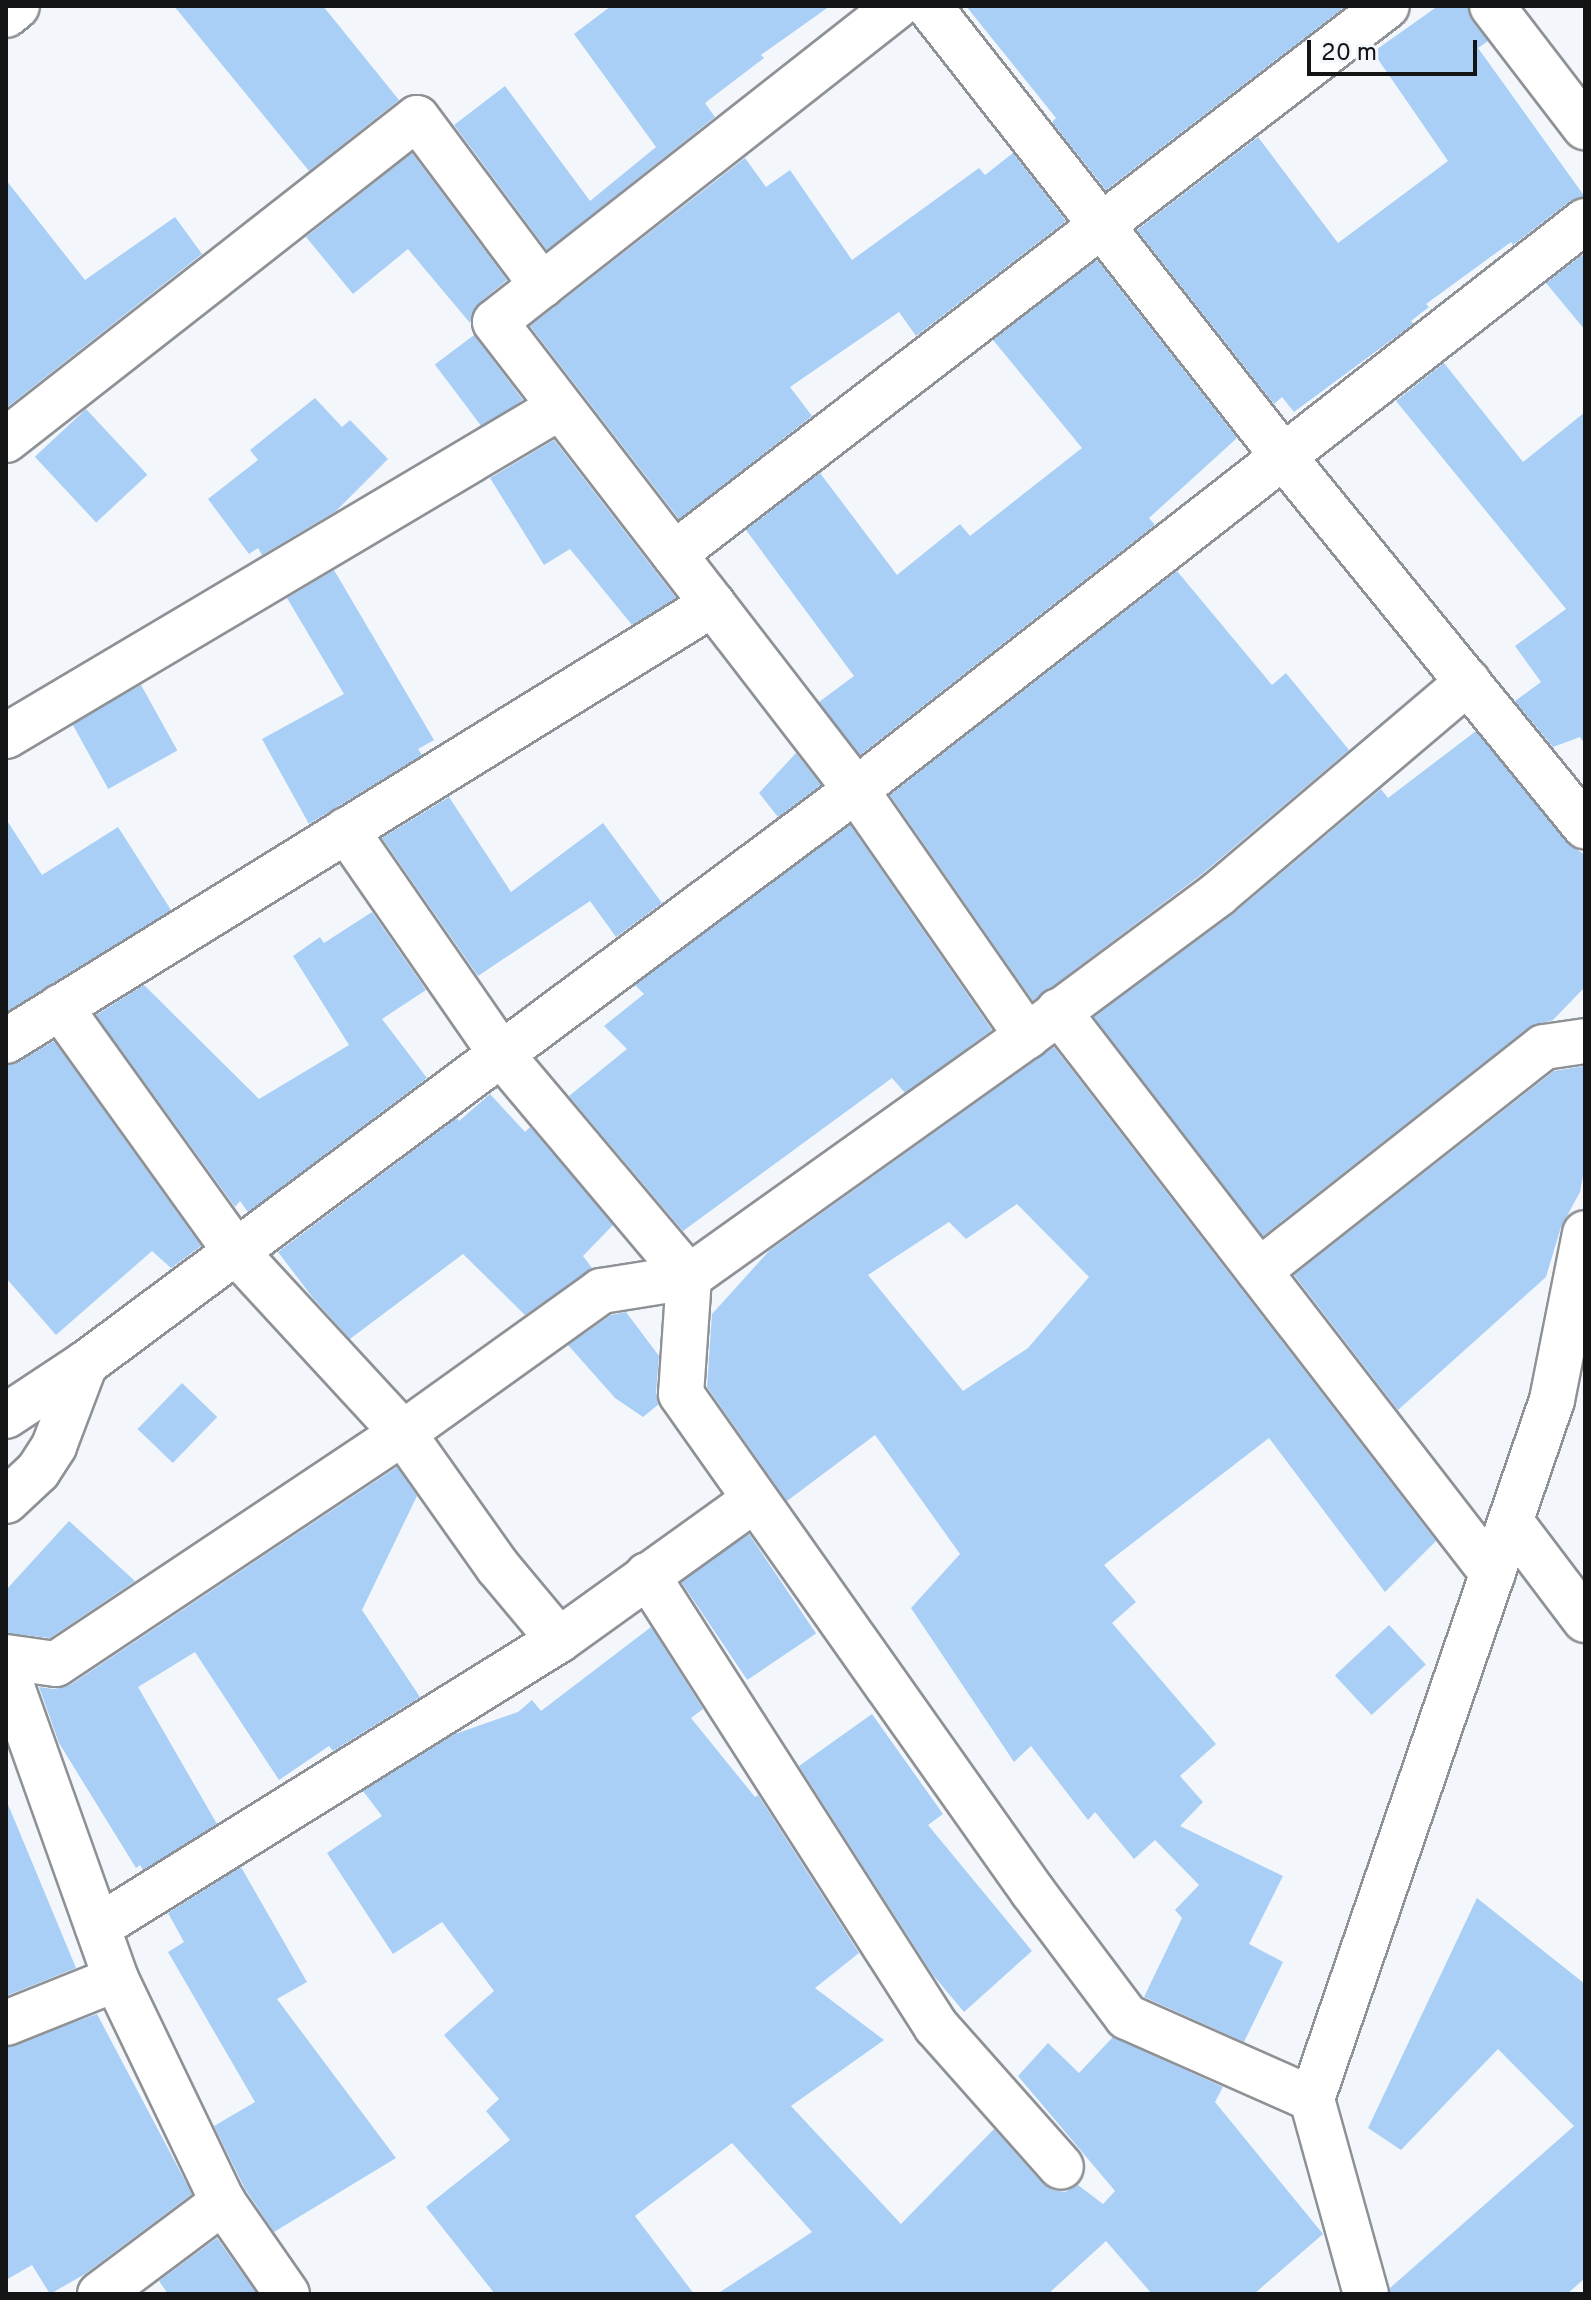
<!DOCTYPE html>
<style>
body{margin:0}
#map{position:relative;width:1591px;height:2300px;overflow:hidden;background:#f3f7fb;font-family:Overpass,sans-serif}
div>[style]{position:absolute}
.building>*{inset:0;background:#aacff6;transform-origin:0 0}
.roads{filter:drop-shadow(2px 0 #8e9195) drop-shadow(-2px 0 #8e9195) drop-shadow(0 2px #8e9195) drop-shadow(0 -2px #8e9195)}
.minor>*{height:44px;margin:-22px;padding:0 22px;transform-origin:22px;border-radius:22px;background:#fff}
.tertiary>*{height:44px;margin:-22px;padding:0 22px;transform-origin:22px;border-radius:22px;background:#fff}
span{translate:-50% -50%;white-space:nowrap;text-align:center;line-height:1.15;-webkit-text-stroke:7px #f3f7fb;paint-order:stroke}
.frame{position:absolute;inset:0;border:8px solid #131415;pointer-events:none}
.scale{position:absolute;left:1307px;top:40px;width:170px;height:36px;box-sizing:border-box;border:4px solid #131415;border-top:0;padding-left:10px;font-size:24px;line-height:28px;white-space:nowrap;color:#131415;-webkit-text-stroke:6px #f3f7fb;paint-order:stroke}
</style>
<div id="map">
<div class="building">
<i style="clip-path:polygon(174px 6px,323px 6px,399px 100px,309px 171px)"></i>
<i style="clip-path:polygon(611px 6px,830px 6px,761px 55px,764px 58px,705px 103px,715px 117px,547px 250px,454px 125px,505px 86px,590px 201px,656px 147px,574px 34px)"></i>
<i style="clip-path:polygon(966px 6px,1346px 6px,1106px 190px,1052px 122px,1056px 118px)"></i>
<i style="clip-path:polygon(1438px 6px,1468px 6px,1472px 21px,1488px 41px,1478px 48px,1585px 197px,1570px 201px,1513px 245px,1511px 242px,1426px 304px,1429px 307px,1411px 321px,1413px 324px,1294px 412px,1282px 397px,1274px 404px,1137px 230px,1258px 137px,1338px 243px,1448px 161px,1373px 52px)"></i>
<i style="clip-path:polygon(412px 153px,507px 280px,479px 303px,470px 323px,408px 249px,353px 294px,306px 237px)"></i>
<i style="clip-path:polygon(1013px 153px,1066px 221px,916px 336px,899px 312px,790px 387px,812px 416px,679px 519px,530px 326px,745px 158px,766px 187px,790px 170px,852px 260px,979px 168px,985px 175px)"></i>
<i style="clip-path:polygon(6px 180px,85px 280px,175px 217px,202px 254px,6px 408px)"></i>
<i style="clip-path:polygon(1585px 253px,1585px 330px,1546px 283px)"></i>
<i style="clip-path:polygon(1097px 260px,1237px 438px,1149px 518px,1155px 525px,860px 755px,819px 702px,854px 676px,746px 530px,820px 473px,897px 575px,960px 524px,970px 536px,1082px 448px,993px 340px)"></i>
<i style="left:474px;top:335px;width:81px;height:49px;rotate:53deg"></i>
<i style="clip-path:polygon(1444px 363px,1523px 462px,1585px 412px,1585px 744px,1580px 737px,1553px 747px,1515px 701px,1541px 682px,1515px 646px,1566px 609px,1396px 401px)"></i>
<i style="clip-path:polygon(315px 398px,342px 427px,350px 420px,388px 459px,336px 511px,262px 555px,258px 548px,249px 554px,208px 499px,258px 460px,250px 450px)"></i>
<i style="left:86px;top:409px;width:90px;height:70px;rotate:47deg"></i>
<i style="clip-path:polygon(554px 440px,676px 598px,632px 625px,570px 549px,544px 565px,490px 478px)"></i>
<i style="clip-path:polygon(334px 570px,434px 740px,418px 749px,422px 755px,309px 824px,262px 739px,344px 694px,287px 598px)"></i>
<i style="clip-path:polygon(1177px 571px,1272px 685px,1286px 673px,1349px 750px,1202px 874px,1033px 1001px,890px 795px)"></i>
<i style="left:141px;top:685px;width:75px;height:79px;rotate:61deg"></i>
<i style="clip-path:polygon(1476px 731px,1566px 842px,1585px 855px,1585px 987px,1553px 1020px,1529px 1027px,1263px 1236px,1094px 1017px,1233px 914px,1381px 789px,1388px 798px)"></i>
<i style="clip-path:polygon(796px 753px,821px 785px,778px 817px,759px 793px)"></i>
<i style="clip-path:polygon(449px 797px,511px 892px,603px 823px,662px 903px,616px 937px,590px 901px,478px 976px,382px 838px)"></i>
<i style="clip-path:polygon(6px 819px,42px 875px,118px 827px,171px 910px,6px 1012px)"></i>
<i style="clip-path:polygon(850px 825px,992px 1030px,905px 1093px,892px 1078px,683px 1231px,569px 1096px,627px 1049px,604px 1026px,644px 994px,635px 985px)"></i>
<i style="clip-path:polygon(372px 912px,426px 990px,382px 1019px,427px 1078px,248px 1212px,240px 1201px,235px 1207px,96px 1015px,144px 985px,259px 1099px,349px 1045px,293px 956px,320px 937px,324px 943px)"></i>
<i style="clip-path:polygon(54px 1041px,201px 1246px,171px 1268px,152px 1251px,56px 1335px,6px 1278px,6px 1066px,19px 1062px)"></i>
<i style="clip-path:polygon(evenodd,1054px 1047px,1436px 1541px,1385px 1592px,1269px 1438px,1104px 1565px,1136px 1602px,1112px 1623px,1216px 1744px,1180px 1776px,1203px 1802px,1180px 1826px,1283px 1876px,1249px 1944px,1283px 1962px,1244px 2042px,1144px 1997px,1182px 1918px,1175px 1910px,1199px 1885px,1155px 1840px,1134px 1859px,1095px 1812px,1088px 1820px,1031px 1746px,1014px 1762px,911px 1608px,960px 1554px,875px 1435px,787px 1501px,707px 1387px,712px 1314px,769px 1251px,1054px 1047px,1017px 1204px,1089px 1277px,1028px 1348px,963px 1391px,868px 1275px,949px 1222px,966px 1239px,1017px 1204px)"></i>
<i style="clip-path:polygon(1585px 1066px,1585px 1165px,1580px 1192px,1561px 1227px,1546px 1277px,1398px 1410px,1294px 1275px,1554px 1071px)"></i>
<i style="clip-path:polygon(490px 1094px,525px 1132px,530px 1127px,613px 1225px,583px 1256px,592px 1268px,525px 1315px,463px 1254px,350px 1339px,313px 1298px,278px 1252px,457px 1118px,459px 1121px)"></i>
<i style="clip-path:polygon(626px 1312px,659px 1356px,656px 1392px,659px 1404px,643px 1417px,615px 1398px,568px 1345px,611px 1315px)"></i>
<i style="left:182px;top:1383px;width:49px;height:64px;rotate:44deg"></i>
<i style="clip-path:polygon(397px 1467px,417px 1496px,362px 1610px,420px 1697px,333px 1751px,329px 1746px,279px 1780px,195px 1652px,138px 1687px,217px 1824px,143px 1870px,140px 1865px,136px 1868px,59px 1743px,39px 1687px,54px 1689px,70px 1685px)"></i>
<i style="clip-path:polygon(69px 1521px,135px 1581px,50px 1638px,6px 1633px,6px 1590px)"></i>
<i style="left:749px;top:1534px;width:120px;height:83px;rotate:56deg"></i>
<i style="left:1389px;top:1625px;width:54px;height:74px;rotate:47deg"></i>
<i style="clip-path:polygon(651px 1627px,703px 1709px,691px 1718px,755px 1797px,758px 1795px,859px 1953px,815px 1988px,884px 2040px,791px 2106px,901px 2224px,994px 2129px,1043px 2184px,1052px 2190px,1065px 2192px,1078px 2185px,1103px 2204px,1115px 2191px,1018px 2076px,1048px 2043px,1079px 2073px,1113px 2037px,1223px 2087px,1215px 2102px,1323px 2234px,1254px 2294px,1152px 2294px,1106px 2241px,1048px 2294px,717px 2294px,812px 2232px,732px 2143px,635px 2216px,694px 2294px,495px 2294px,426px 2207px,510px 2140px,486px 2111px,499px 2099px,444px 2035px,494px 1991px,442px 1922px,393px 1954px,327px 1853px,382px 1816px,363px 1791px,455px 1734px,518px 1712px,532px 1700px,541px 1711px)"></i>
<i style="clip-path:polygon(872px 1714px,943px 1814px,928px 1825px,1032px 1951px,964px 2012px,933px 1975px,799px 1766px)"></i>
<i style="clip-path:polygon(7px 1802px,76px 1968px,6px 1996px,6px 1803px)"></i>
<i style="clip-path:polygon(241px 1867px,307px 1982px,277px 1999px,396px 2158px,274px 2232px,245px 2189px,214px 2126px,255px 2102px,168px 1952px,184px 1942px,168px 1913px)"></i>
<i style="clip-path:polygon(1477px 1898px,1585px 1984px,1585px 2278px,1567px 2294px,1390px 2294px,1390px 2288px,1574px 2126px,1498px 2049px,1401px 2150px,1368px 2128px)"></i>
<i style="clip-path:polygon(97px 2014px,192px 2194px,85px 2274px,50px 2294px,32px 2265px,6px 2280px,6px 2047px)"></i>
<i style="clip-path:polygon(217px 2238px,257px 2294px,168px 2294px,159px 2281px)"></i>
</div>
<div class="roads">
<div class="minor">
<i style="left:897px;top:6px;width:511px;rotate:141.83deg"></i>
<i style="left:495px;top:322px;width:591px;rotate:52.35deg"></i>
<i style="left:856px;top:790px;width:300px;rotate:55.2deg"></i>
<i style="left:929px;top:6px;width:573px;rotate:51.81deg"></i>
<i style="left:1283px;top:456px;width:478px;rotate:50.8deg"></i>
<i style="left:1492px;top:6px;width:153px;rotate:52.5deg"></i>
<i style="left:6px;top:15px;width:14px;rotate:-39deg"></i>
<i style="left:6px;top:440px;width:522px;rotate:-38.08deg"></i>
<i style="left:417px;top:118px;width:209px;rotate:53.2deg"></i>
<i style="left:674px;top:554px;width:899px;rotate:-37.55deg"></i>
<i style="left:6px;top:736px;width:644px;rotate:-30.7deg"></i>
<i style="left:346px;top:830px;width:272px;rotate:55.3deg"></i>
<i style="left:501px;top:1054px;width:292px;rotate:49.9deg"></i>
<i style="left:689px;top:1277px;width:117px;rotate:93.9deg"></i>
<i style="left:681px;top:1394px;width:610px;rotate:54.75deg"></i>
<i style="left:1033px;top:1892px;width:156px;rotate:53.1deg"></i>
<i style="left:1127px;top:2017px;width:202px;rotate:23.9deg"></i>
<i style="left:60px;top:1007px;width:302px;rotate:54.3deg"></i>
<i style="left:236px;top:1252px;width:246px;rotate:47.3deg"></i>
<i style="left:403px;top:1433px;width:164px;rotate:54.7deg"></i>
<i style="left:498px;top:1567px;width:95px;rotate:50.1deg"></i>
<i style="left:1058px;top:1011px;width:711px;rotate:52.31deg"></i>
<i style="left:6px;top:1041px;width:831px;rotate:-31.72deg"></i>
<i style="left:1259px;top:1271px;width:362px;rotate:-38.2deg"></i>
<i style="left:1544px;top:1047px;width:41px;rotate:-8.3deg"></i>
<i style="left:1511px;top:1522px;width:123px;rotate:52.9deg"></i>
<i style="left:647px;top:1575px;width:536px;rotate:57.35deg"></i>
<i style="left:936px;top:2026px;width:188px;rotate:48.4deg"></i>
<i style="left:6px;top:1657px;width:50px;rotate:8deg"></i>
<i style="left:56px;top:1664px;width:417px;rotate:-33.7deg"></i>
<i style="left:403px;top:1433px;width:244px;rotate:-35.6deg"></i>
<i style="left:601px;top:1291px;width:89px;rotate:-9deg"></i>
<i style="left:689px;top:1277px;width:415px;rotate:-35.5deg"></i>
<i style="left:1027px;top:1036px;width:238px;rotate:-36.6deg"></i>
<i style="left:1218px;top:894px;width:328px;rotate:-40.3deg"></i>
<i style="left:6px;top:1670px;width:328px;rotate:70.4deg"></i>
<i style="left:116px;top:1979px;width:247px;rotate:64.4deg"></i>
<i style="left:223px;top:2202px;width:112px;rotate:55.2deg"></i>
<i style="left:98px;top:1927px;width:543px;rotate:-31.9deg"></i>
<i style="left:559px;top:1640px;width:241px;rotate:-35.7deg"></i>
<i style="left:6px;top:2023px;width:118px;rotate:-21.8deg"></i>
<i style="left:100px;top:2294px;width:154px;rotate:-36.8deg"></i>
</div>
<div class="tertiary">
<i style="left:6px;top:1416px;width:95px;rotate:-33.4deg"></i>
<i style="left:85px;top:1364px;width:961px;rotate:-36.67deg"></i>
<i style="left:856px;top:790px;width:925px;rotate:-37.97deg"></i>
<i style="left:6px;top:1501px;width:44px;rotate:-43.2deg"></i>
<i style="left:38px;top:1471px;width:30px;rotate:-57deg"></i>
<i style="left:54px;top:1446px;width:88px;rotate:-69.3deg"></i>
<i style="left:1366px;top:2294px;width:202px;rotate:-105.5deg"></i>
<i style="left:1312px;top:2099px;width:739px;rotate:-71.05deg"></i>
<i style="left:1552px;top:1400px;width:170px;rotate:-78.8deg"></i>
</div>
</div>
<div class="frame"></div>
<div class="scale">20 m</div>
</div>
